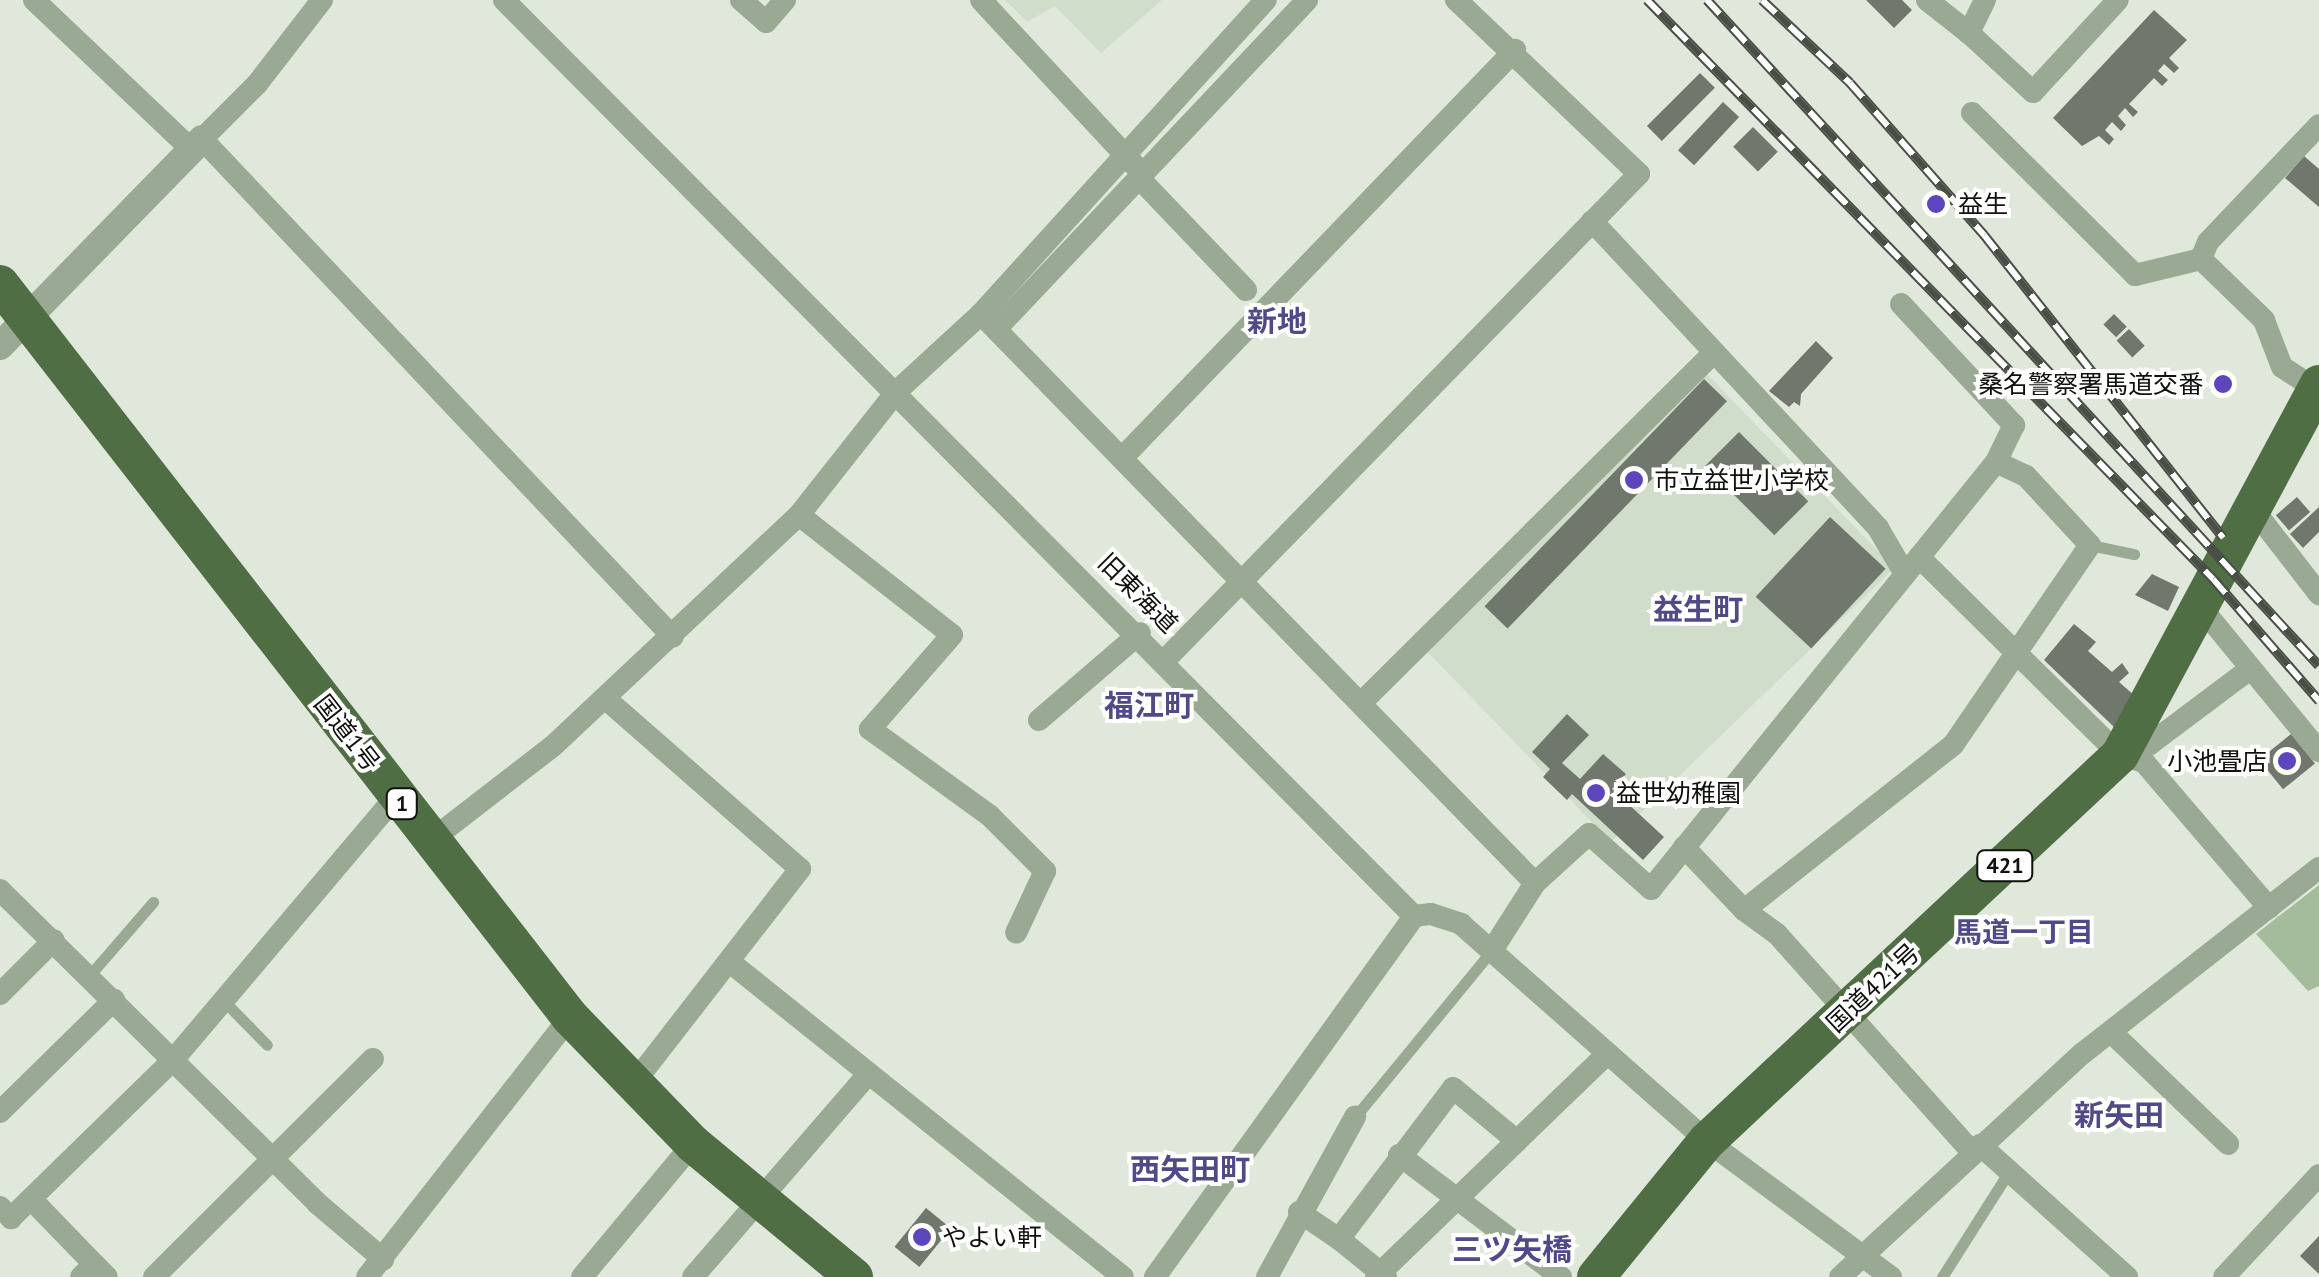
<!DOCTYPE html>
<meta charset="utf-8">
<style>
body{margin:0}
#map{position:relative;width:2319px;height:1277px;overflow:hidden;background:#dfe8db;font-family:"PT Sans","Noto Sans JP",sans-serif}
div>[style]{position:absolute}
.built>*{inset:0;background:#cfddca;transform-origin:0 0}
.green>*{inset:0;background:#a4bc9b}
.building>*{inset:0;background:#70786d;transform-origin:0 0}
.service>*{height:11px;margin:-5.5px;padding:0 5.5px;transform-origin:5.5px;border-radius:5.5px;background:#99a993}
.minor>*{height:22px;margin:-11px;padding:0 11px;transform-origin:11px;border-radius:11px;background:#99a993}
.tertiary>*{height:28px;margin:-14px;padding:0 14px;transform-origin:14px;border-radius:14px;background:#99a993}
.trunk>*{height:38px;margin:-19px;padding:0 19px;transform-origin:19px;border-radius:19px;background:#506e44}
.rail>*{height:10px;margin-top:-5px;transform-origin:0;background:repeating-linear-gradient(90deg,#fff 0 19px,#494e46 0 38px);box-sizing:border-box;border-block:2px solid #494e46}
.dots>*{width:28px;height:28px;translate:-50% -50%;box-sizing:border-box;border:5px solid #fff;border-radius:50%}
span{translate:-50% -50%;white-space:nowrap;text-align:center;line-height:1.15;-webkit-text-stroke:8px #fff;paint-order:stroke}
.shield-label span{padding:2px 8px;background:#fff;border:2px solid;border-radius:8px;-webkit-text-stroke-width:0}
.shield-label{font-size:22px;color:#0e110c;font-weight:700}
.poi-label{font-size:25px;color:#0e110c}
.left{translate:0 -50%;text-align:left}
.right{translate:-100% -50%;text-align:right}
.street-label{font-size:25px;color:#0e110c}
.neighbourhood-label{font-size:28px;color:#514a89;font-weight:700}
.quarter-label{font-size:30px;color:#514a89;font-weight:700}
</style>
<div id="map">
<div class="built">
<i style="clip-path:polygon(1005px 0,1162px 0,1101px 53px,1055px 6px,1027px 22px)"></i>
<i style="left:1704px;top:371px;width:274px;height:394px;rotate:46deg"></i>
</div>
<div class="green">
<i style="clip-path:polygon(2319px 885px,2319px 986px,2308px 991px,2256px 934px)"></i>
</div>
<div class="building">
<i style="clip-path:polygon(1866px 0,1902px 0,1912px 10px,1894px 28px)"></i>
<i style="clip-path:polygon(2154px 10px,2187px 40px,2169px 58px,2179px 68px,2174px 73px,2164px 64px,2158px 71px,2168px 80px,2162px 86px,2154px 78px,2129px 104px,2138px 112px,2133px 117px,2125px 108px,2118px 116px,2126px 125px,2121px 131px,2112px 122px,2105px 130px,2114px 139px,2109px 145px,2099px 136px,2082px 146px,2053px 118px)"></i>
<i style="left:1700px;top:73px;width:21px;height:75px;rotate:45deg"></i>
<i style="left:1723px;top:102px;width:22px;height:66px;rotate:43deg"></i>
<i style="left:1753px;top:127px;width:35px;height:28px;rotate:45deg"></i>
<i style="clip-path:polygon(2304px 156px,2319px 169px,2319px 207px,2285px 178px)"></i>
<i style="left:2114px;top:314px;width:18px;height:15px;rotate:45deg"></i>
<i style="left:2129px;top:329px;width:23px;height:17px;rotate:47deg"></i>
<i style="clip-path:polygon(1816px 341px,1833px 358px,1801px 394px,1800px 406px,1794px 402px,1789px 407px,1769px 391px)"></i>
<i style="left:1704px;top:379px;width:32px;height:316px;rotate:44deg"></i>
<i style="left:1739px;top:432px;width:98px;height:48px;rotate:45deg"></i>
<i style="left:2297px;top:497px;width:20px;height:28px;rotate:49deg"></i>
<i style="clip-path:polygon(2319px 507px,2319px 532px,2303px 548px,2290px 534px)"></i>
<i style="left:1830px;top:517px;width:76px;height:109px;rotate:43deg"></i>
<i style="clip-path:polygon(2152px 574px,2179px 587px,2168px 611px,2135px 595px)"></i>
<i style="clip-path:polygon(2074px 624px,2096px 642px,2088px 651px,2112px 672px,2122px 663px,2129px 673px,2119px 682px,2135px 696px,2114px 727px,2044px 660px)"></i>
<i style="clip-path:polygon(1567px 714px,1589px 735px,1562px 763px,1580px 779px,1603px 754px,1626px 774px,1612px 789px,1664px 837px,1643px 860px,1572px 794px,1567px 800px,1543px 777px,1550px 769px,1532px 752px)"></i>
<i style="left:2291px;top:734px;width:38px;height:41px;rotate:51deg"></i>
<i style="left:926px;top:1208px;width:32px;height:50px;rotate:39deg"></i>
<i style="clip-path:polygon(2319px 1236px,2319px 1274px,2300px 1256px)"></i>
</div>
<div class="service">
<i style="left:2090px;top:545px;width:45px;rotate:11.6deg"></i>
<i style="left:89px;top:976px;width:98px;rotate:-49.1deg"></i>
<i style="left:222px;top:999px;width:64px;rotate:45.6deg"></i>
<i style="left:1355px;top:1117px;width:216px;rotate:-50.6deg"></i>
<i style="left:1942px;top:1277px;width:127px;rotate:-57.6deg"></i>
</div>
<div class="minor">
<i style="left:34px;top:0;width:216px;rotate:43.5deg"></i>
<i style="left:322px;top:0;width:106px;rotate:127.7deg"></i>
<i style="left:257px;top:84px;width:78px;rotate:135deg"></i>
<i style="left:202px;top:139px;width:685px;rotate:46.6deg"></i>
<i style="left:504px;top:0;width:1291px;rotate:45.19deg"></i>
<i style="left:741px;top:0;width:33px;rotate:41deg"></i>
<i style="left:766px;top:22px;width:29px;rotate:-49deg"></i>
<i style="left:981px;top:0;width:226px;rotate:47.1deg"></i>
<i style="left:1927px;top:0;width:53px;rotate:38.2deg"></i>
<i style="left:1985px;top:0;width:37px;rotate:116deg"></i>
<i style="left:1969px;top:33px;width:87px;rotate:42.7deg"></i>
<i style="left:2033px;top:92px;width:125px;rotate:-47.3deg"></i>
<i style="left:1972px;top:113px;width:230px;rotate:44.8deg"></i>
<i style="left:2135px;top:275px;width:68px;rotate:-13.6deg"></i>
<i style="left:1139px;top:178px;width:155px;rotate:46.3deg"></i>
<i style="left:1592px;top:221px;width:420px;rotate:47deg"></i>
<i style="left:1878px;top:528px;width:53px;rotate:59.6deg"></i>
<i style="left:1901px;top:304px;width:166px;rotate:47deg"></i>
<i style="left:2014px;top:425px;width:41px;rotate:115.9deg"></i>
<i style="left:981px;top:314px;width:794px;rotate:45.77deg"></i>
<i style="left:1535px;top:883px;width:78px;rotate:122.5deg"></i>
<i style="left:998px;top:327px;width:450px;rotate:-46.6deg"></i>
<i style="left:2316px;top:389px;width:40px;rotate:-147.1deg"></i>
<i style="left:2282px;top:367px;width:50px;rotate:-111deg"></i>
<i style="left:2264px;top:320px;width:88px;rotate:-135.9deg"></i>
<i style="left:2201px;top:259px;width:18px;rotate:-68deg"></i>
<i style="left:2208px;top:242px;width:161px;rotate:-46.5deg"></i>
<i style="left:1124px;top:456px;width:564px;rotate:-46.08deg"></i>
<i style="left:2253px;top:509px;width:108px;rotate:52.2deg"></i>
<i style="left:799px;top:515px;width:194px;rotate:38.1deg"></i>
<i style="left:952px;top:635px;width:125px;rotate:131.1deg"></i>
<i style="left:870px;top:729px;width:148px;rotate:35.9deg"></i>
<i style="left:990px;top:816px;width:78px;rotate:45deg"></i>
<i style="left:1045px;top:871px;width:68px;rotate:115.1deg"></i>
<i style="left:1919px;top:557px;width:282px;rotate:44.6deg"></i>
<i style="left:2120px;top:755px;width:25px;rotate:16deg"></i>
<i style="left:2144px;top:762px;width:192px;rotate:49.4deg"></i>
<i style="left:2199px;top:605px;width:189px;rotate:50.6deg"></i>
<i style="left:1165px;top:660px;width:679px;rotate:-45.72deg"></i>
<i style="left:1639px;top:174px;width:253px;rotate:-136.4deg"></i>
<i style="left:606px;top:699px;width:258px;rotate:41.2deg"></i>
<i style="left:800px;top:869px;width:271px;rotate:127.8deg"></i>
<i style="left:1362px;top:702px;width:496px;rotate:-44.8deg"></i>
<i style="left:1039px;top:720px;width:133px;rotate:-40.7deg"></i>
<i style="left:2126px;top:744px;width:24px"></i>
<i style="left:2150px;top:744px;width:125px;rotate:-36.9deg"></i>
<i style="left:430px;top:841px;width:155px;rotate:-37.7deg"></i>
<i style="left:553px;top:746px;width:337px;rotate:-43.2deg"></i>
<i style="left:799px;top:515px;width:158px;rotate:-51.7deg"></i>
<i style="left:897px;top:391px;width:114px;rotate:-42.5deg"></i>
<i style="left:981px;top:314px;width:424px;rotate:-47.8deg"></i>
<i style="left:1684px;top:847px;width:87px;rotate:46.4deg"></i>
<i style="left:1744px;top:910px;width:41px;rotate:36deg"></i>
<i style="left:1777px;top:934px;width:292px;rotate:48.2deg"></i>
<i style="left:1535px;top:883px;width:73px;rotate:-42.2deg"></i>
<i style="left:1589px;top:834px;width:83px;rotate:41.6deg"></i>
<i style="left:1651px;top:889px;width:549px;rotate:-51.06deg"></i>
<i style="left:1996px;top:462px;width:33px;rotate:25deg"></i>
<i style="left:2026px;top:476px;width:94px;rotate:47.2deg"></i>
<i style="left:2090px;top:545px;width:242px;rotate:124.4deg"></i>
<i style="left:1953px;top:745px;width:266px;rotate:141.7deg"></i>
<i style="left:0;top:890px;width:445px;rotate:44.6deg"></i>
<i style="left:317px;top:1203px;width:87px;rotate:40.3deg"></i>
<i style="left:1414px;top:916px;width:17px;rotate:-7deg"></i>
<i style="left:1431px;top:914px;width:32px;rotate:18deg"></i>
<i style="left:1461px;top:924px;width:328px;rotate:41.4deg"></i>
<i style="left:1707px;top:1141px;width:229px;rotate:36.5deg"></i>
<i style="left:731px;top:963px;width:502px;rotate:38.7deg"></i>
<i style="left:0;top:994px;width:76px;rotate:-45deg"></i>
<i style="left:2111px;top:1032px;width:162px;rotate:43.7deg"></i>
<i style="left:0;top:1112px;width:160px;rotate:-44.5deg"></i>
<i style="left:1980px;top:1145px;width:198px;rotate:41.9deg"></i>
<i style="left:1399px;top:1155px;width:203px;rotate:37deg"></i>
<i style="left:31px;top:1199px;width:91px;rotate:45.9deg"></i>
<i style="left:0;top:1207px;width:16px;rotate:45deg"></i>
<i style="left:11px;top:1218px;width:228px;rotate:-44.3deg"></i>
<i style="left:174px;top:1059px;width:344px;rotate:-49.8deg"></i>
<i style="left:1299px;top:1212px;width:48px;rotate:34deg"></i>
<i style="left:81px;top:1277px;width:18px;rotate:-45deg"></i>
<i style="left:94px;top:1264px;width:18px;rotate:45deg"></i>
<i style="left:154px;top:1277px;width:309px;rotate:-44.9deg"></i>
<i style="left:367px;top:1277px;width:330px;rotate:-52deg"></i>
<i style="left:582px;top:1277px;width:173px;rotate:-50.2deg"></i>
<i style="left:693px;top:1277px;width:268px;rotate:-49.2deg"></i>
<i style="left:1155px;top:1277px;width:444px;rotate:-54.3deg"></i>
<i style="left:1267px;top:1277px;width:183px;rotate:-61.2deg"></i>
<i style="left:1376px;top:1277px;width:322px;rotate:-44deg"></i>
<i style="left:1386px;top:1277px;width:60px;rotate:-141deg"></i>
<i style="left:1339px;top:1239px;width:189px;rotate:-52.9deg"></i>
<i style="left:1453px;top:1088px;width:83px;rotate:39.6deg"></i>
<i style="left:1840px;top:1277px;width:330px;rotate:-42.7deg"></i>
<i style="left:2083px;top:1053px;width:300px;rotate:-38.1deg"></i>
<i style="left:2224px;top:1277px;width:139px;rotate:-47deg"></i>
</div>
<div class="tertiary">
<i style="left:0;top:346px;width:289px;rotate:-45.7deg"></i>
</div>
<div class="trunk">
<i style="left:0;top:284px;width:929px;rotate:52.13deg"></i>
<i style="left:570px;top:1017px;width:177px;rotate:45.9deg"></i>
<i style="left:693px;top:1144px;width:209px;rotate:39.6deg"></i>
<i style="left:1596px;top:1277px;width:176px;rotate:-50.8deg"></i>
<i style="left:1707px;top:1141px;width:565px;rotate:-43.06deg"></i>
<i style="left:2120px;top:755px;width:421px;rotate:-61.8deg"></i>
</div>
<div class="rail">
<i style="left:1647px;top:0;width:810px;rotate:45.65deg"></i>
<i style="left:2213px;top:579px;width:162px;rotate:49deg"></i>
<i style="left:1707px;top:0;width:904px;rotate:47.42deg"></i>
<i style="left:1762px;top:0;width:121px;rotate:43.3deg"></i>
<i style="left:1850px;top:83px;width:203px;rotate:48.6deg"></i>
<i style="left:1984px;top:235px;width:386px;rotate:51.7deg"></i>
</div>
<div class="dots">
<i style="left:1936px;top:204px;background:#5d45be"></i>
<i style="left:2223px;top:384px;background:#5d45be"></i>
<i style="left:1634px;top:480px;background:#5d45be"></i>
<i style="left:2287px;top:761px;background:#5d45be"></i>
<i style="left:1596px;top:793px;background:#5d45be"></i>
<i style="left:922px;top:1237px;background:#5d45be"></i>
</div>
<div class="shield-label">
<span style="left:402px;top:804px">1</span>
<span style="left:2005px;top:866px">421</span>
</div>
<div class="poi-label">
<span class="left" style="left:1958px;top:204px">益生</span>
<span class="right" style="left:2203px;top:384px">桑名警察署馬道交番</span>
<span class="left" style="left:1654px;top:480px">市立益世小学校</span>
<span class="right" style="left:2267px;top:761px">小池畳店</span>
<span class="left" style="left:1616px;top:793px">益世幼稚園</span>
<span class="left" style="left:942px;top:1237px">やよい軒</span>
</div>
<div class="street-label">
<span style="left:1138px;top:593px;rotate:45deg">旧東海道</span>
<span style="left:347px;top:733px;rotate:52deg">国道1号</span>
<span style="left:1873px;top:988px;rotate:-43deg">国道421号</span>
</div>
<div class="neighbourhood-label">
<span style="left:2024px;top:932px">馬道一丁目</span>
</div>
<div class="quarter-label">
<span style="left:1277px;top:321px">新地</span>
<span style="left:1698px;top:609px">益生町</span>
<span style="left:1149px;top:705px">福江町</span>
<span style="left:2119px;top:1115px">新矢田</span>
<span style="left:1190px;top:1169px">西矢田町</span>
<span style="left:1512px;top:1249px">三ツ矢橋</span>
</div>
</div>
